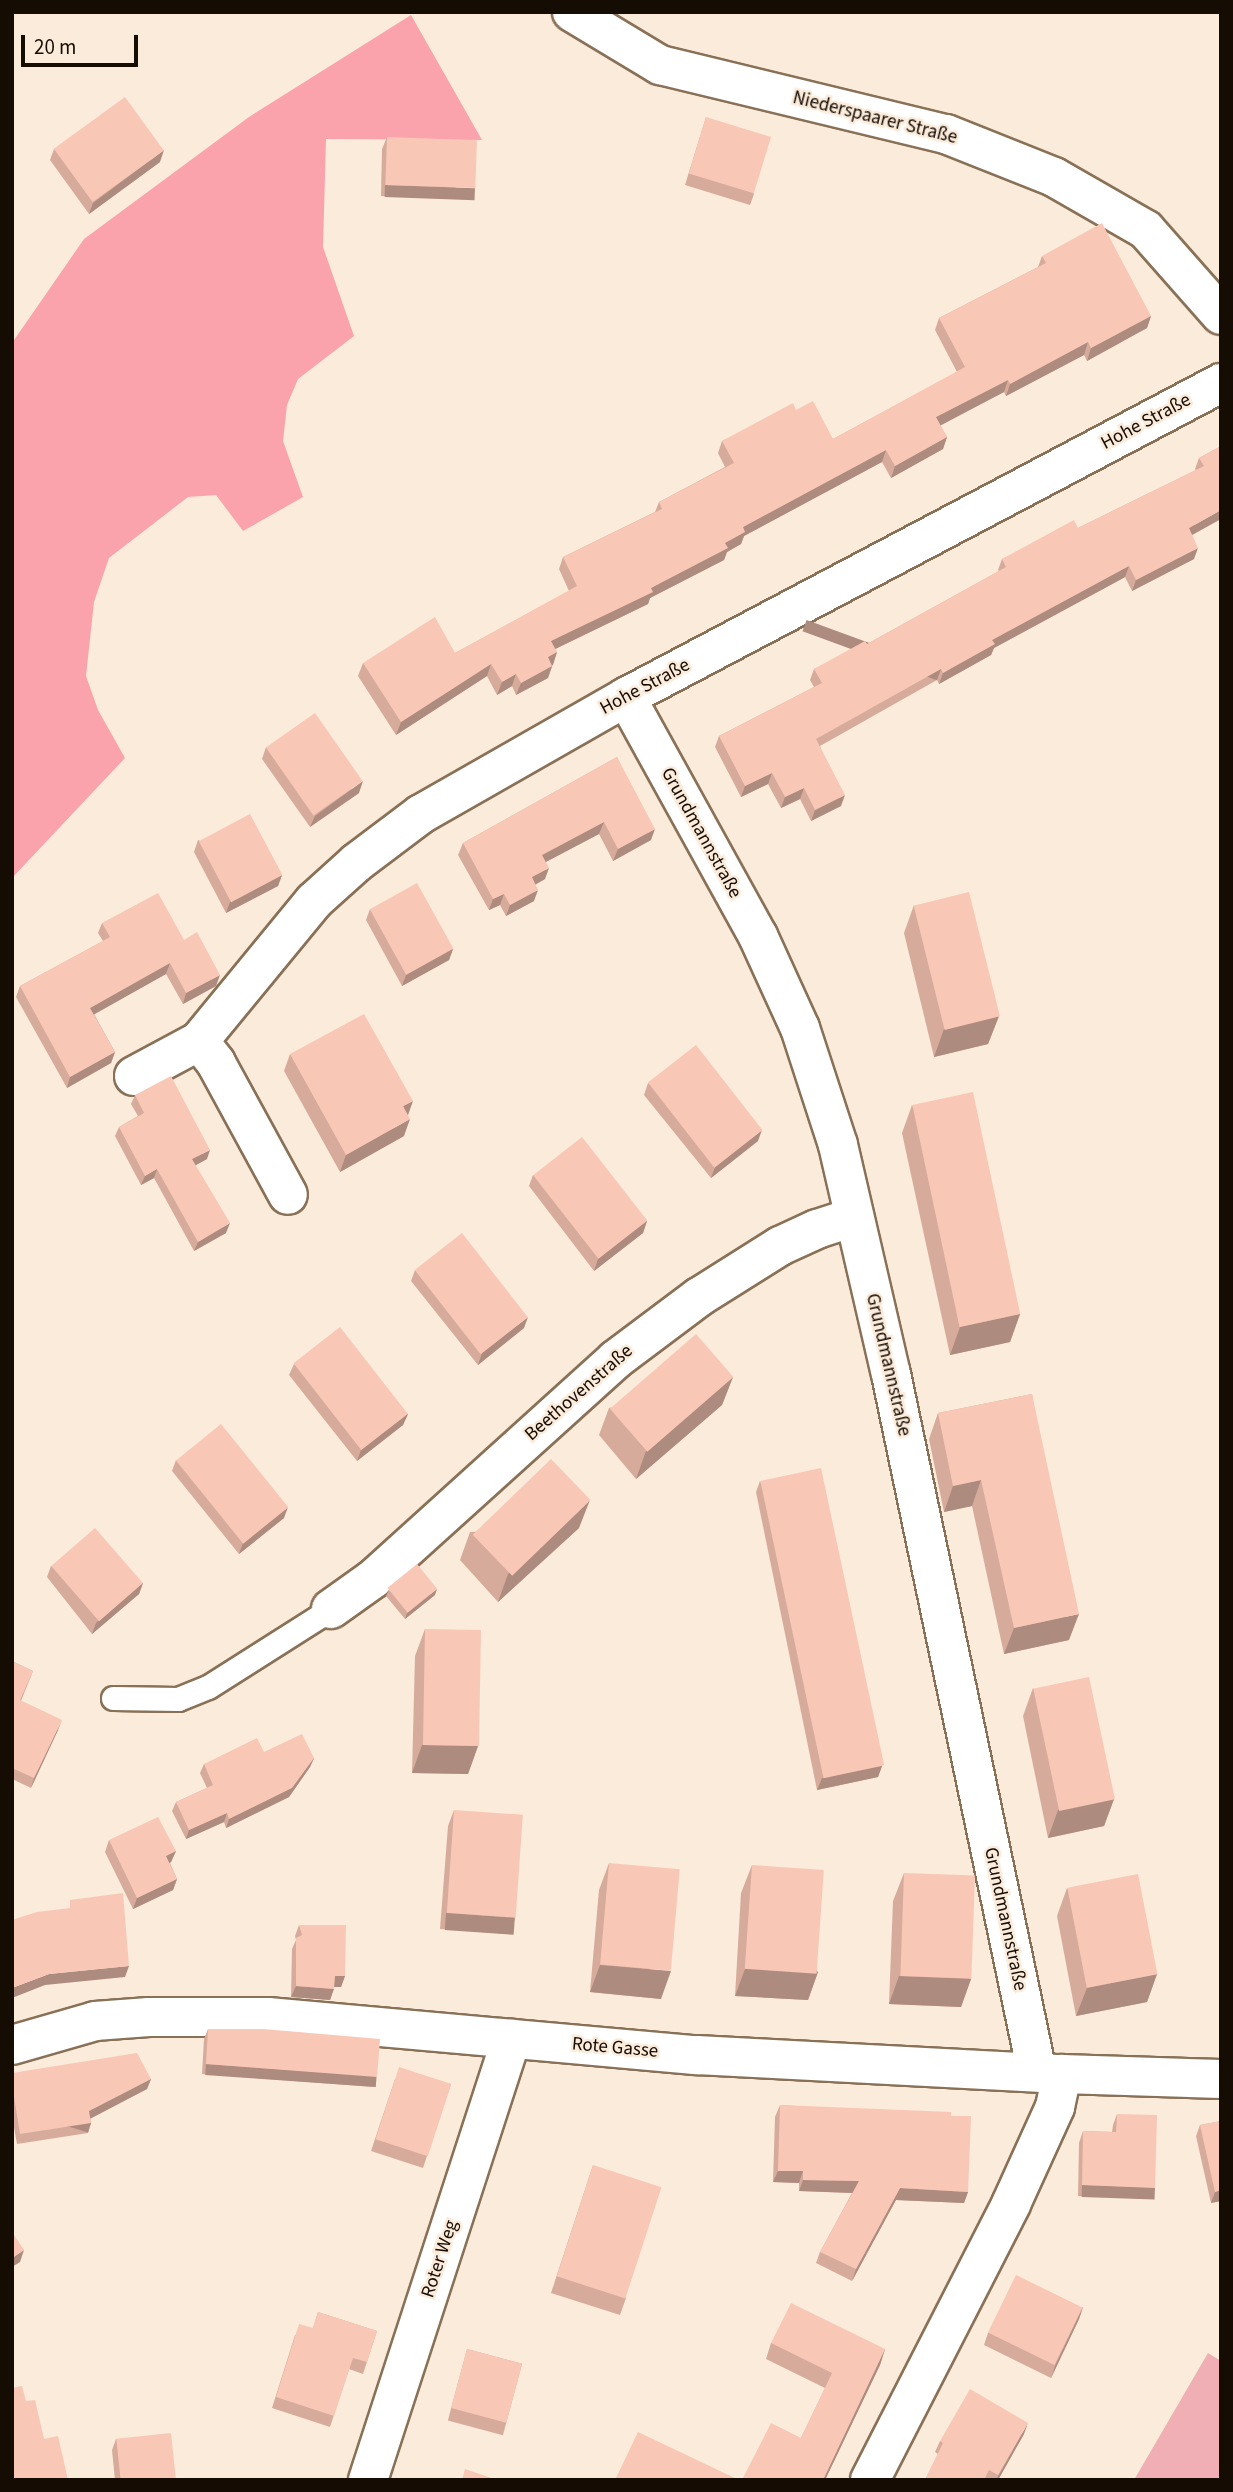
<!DOCTYPE html>
<meta charset="utf-8">
<style>
body{margin:0}
#map{position:relative;width:1233px;height:2492px;overflow:hidden;background:#fbebda;font-family:"Source Sans 3",sans-serif}
div>[style]{position:absolute}
.green>*{inset:0;background:#efafb5}
.forest>*{inset:0;background:#faa3ad}
.roads{filter:drop-shadow(2px 0 #897157) drop-shadow(-2px 0 #897157) drop-shadow(0 2px #897157) drop-shadow(0 -2px #897157)}
.service>*{height:23px;margin:-11.5px;padding:0 11.5px;transform-origin:11.5px;border-radius:11.5px;background:#fff}
.minor>*{height:38px;margin:-19px;padding:0 19px;transform-origin:19px;border-radius:19px;background:#fff}
.wall>*{inset:0;background:#d6ab9c;transform-origin:0 0}
.shaded-wall>*{inset:0;background:#ae8b7f;transform-origin:0 0}
.building>*{inset:0;background:#f9c7b5;transform-origin:0 0}
span{translate:-50% -50%;white-space:nowrap;text-align:center;line-height:1.15;-webkit-text-stroke:5px #fbebda;paint-order:stroke}
.street-label{font-size:19px;color:#150c04}
.frame{position:absolute;inset:0;border:14px solid #150c04;pointer-events:none}
.scale{position:absolute;left:21px;top:35px;width:117px;height:32px;box-sizing:border-box;border:4px solid #150c04;border-top:0;padding-left:9px;font-size:21px;line-height:24px;white-space:nowrap;color:#150c04;-webkit-text-stroke:5px #fbebda;paint-order:stroke}
</style>
<div id="map">
<div class="green">
<i style="clip-path:polygon(1208px 2353px,1221px 2361px,1221px 2480px,1134px 2480px)"></i>
</div>
<div class="forest">
<i style="clip-path:polygon(411px 15px,482px 140px,326px 139px,323px 247px,354px 336px,298px 379px,287px 405px,283px 441px,303px 497px,243px 531px,216px 495px,188px 497px,109px 558px,94px 602px,86px 676px,98px 710px,125px 758px,12px 878px,12px 343px,84px 239px,249px 117px)"></i>
</div>
<div class="roads">
<div class="service">
<i style="left:113px;top:1698px;width:65px;rotate:0.9deg"></i>
<i style="left:178px;top:1699px;width:32px;rotate:-22deg"></i>
<i style="left:208px;top:1687px;width:146px;rotate:-32.4deg"></i>
</div>
<div class="minor">
<i style="left:572px;top:12px;width:103px;rotate:31.1deg"></i>
<i style="left:660px;top:65px;width:294px;rotate:13.6deg"></i>
<i style="left:946px;top:134px;width:116px;rotate:21.7deg"></i>
<i style="left:1054px;top:177px;width:106px;rotate:29.9deg"></i>
<i style="left:1146px;top:230px;width:113px;rotate:48.6deg"></i>
<i style="left:626px;top:697px;width:273px;rotate:61.1deg"></i>
<i style="left:758px;top:936px;width:101px;rotate:65.5deg"></i>
<i style="left:800px;top:1028px;width:123px;rotate:72deg"></i>
<i style="left:838px;top:1145px;width:235px;rotate:77deg"></i>
<i style="left:891px;top:1374px;width:713px;rotate:78.19deg"></i>
<i style="left:199px;top:1041px;width:28px;rotate:52deg"></i>
<i style="left:216px;top:1063px;width:150px;rotate:61.4deg"></i>
<i style="left:134px;top:1076px;width:74px;rotate:-28.3deg"></i>
<i style="left:199px;top:1041px;width:181px;rotate:-50.6deg"></i>
<i style="left:314px;top:901px;width:57px;rotate:-42.1deg"></i>
<i style="left:356px;top:863px;width:81px;rotate:-37deg"></i>
<i style="left:421px;top:814px;width:236px;rotate:-29.7deg"></i>
<i style="left:626px;top:697px;width:673px;rotate:-27.82deg"></i>
<i style="left:331px;top:1609px;width:52px;rotate:-35.5deg"></i>
<i style="left:373px;top:1579px;width:326px;rotate:-42.1deg"></i>
<i style="left:615px;top:1360px;width:105px;rotate:-36.9deg"></i>
<i style="left:699px;top:1297px;width:96px;rotate:-32.2deg"></i>
<i style="left:780px;top:1246px;width:41px;rotate:-24.7deg"></i>
<i style="left:817px;top:1229px;width:39px;rotate:-18deg"></i>
<i style="left:12px;top:2045px;width:86px;rotate:-16.1deg"></i>
<i style="left:95px;top:2021px;width:54px;rotate:-4.2deg"></i>
<i style="left:149px;top:2017px;width:119px"></i>
<i style="left:268px;top:2017px;width:431px;rotate:5.1deg"></i>
<i style="left:697px;top:2055px;width:365px;rotate:3deg"></i>
<i style="left:1062px;top:2074px;width:159px;rotate:1.8deg"></i>
<i style="left:368px;top:2480px;width:464px;rotate:-72deg"></i>
<i style="left:870px;top:2480px;width:310px;rotate:-62.9deg"></i>
<i style="left:1011px;top:2204px;width:107px;rotate:-65.6deg"></i>
<i style="left:1055px;top:2107px;width:34px;rotate:-78deg"></i>
</div>
</div>
<div class="wall">
<i style="clip-path:polygon(706px 117px,754px 194px,750px 205px,685px 185px)"></i>
<i style="clip-path:polygon(387px 137px,471px 199px,381px 196px,382px 149px)"></i>
<i style="clip-path:polygon(54px 149px,160px 162px,89px 214px,50px 160px)"></i>
<i style="clip-path:polygon(1042px 256px,1151px 316px,1147px 328px,1087px 361px,1084px 355px,1006px 396px,1004px 392px,940px 425px,947px 437px,943px 449px,891px 478px,882px 462px,744px 536px,741px 544px,727px 552px,724px 560px,650px 598px,648px 604px,555px 649px,557px 652px,548px 678px,516px 695px,512px 686px,497px 695px,487px 676px,396px 735px,358px 676px,363px 663px,455px 653px,569px 591px,559px 569px,563px 557px,655px 512px,659px 502px,725px 467px,718px 453px,722px 441px,796px 410px,833px 439px,957px 372px,935px 330px,939px 318px,1038px 267px)"></i>
<i style="clip-path:polygon(1221px 446px,1192px 535px,1194px 559px,1132px 591px,1125px 577px,994px 648px,991px 655px,939px 684px,937px 680px,820px 746px,841px 806px,811px 821px,800px 799px,781px 808px,768px 784px,741px 797px,715px 747px,719px 736px,814px 687px,810px 680px,814px 669px,867px 644px,999px 571px,998px 570px,1002px 559px,1078px 528px,1196px 470px,1195px 469px,1199px 458px)"></i>
<i style="clip-path:polygon(266px 747px,359px 793px,310px 827px,262px 759px)"></i>
<i style="clip-path:polygon(617px 757px,651px 840px,613px 861px,599px 834px,546px 862px,545px 879px,535px 884px,534px 901px,506px 916px,500px 905px,489px 910px,458px 855px,463px 843px)"></i>
<i style="clip-path:polygon(198px 840px,282px 875px,278px 886px,226px 913px,194px 852px)"></i>
<i style="clip-path:polygon(914px 905px,999px 1016px,988px 1044px,934px 1057px,904px 933px)"></i>
<i style="clip-path:polygon(370px 909px,453px 949px,449px 960px,402px 986px,366px 920px)"></i>
<i style="clip-path:polygon(102px 923px,184px 940px,216px 986px,183px 1004px,166px 974px,94px 1014px,115px 1052px,111px 1063px,67px 1088px,16px 997px,20px 986px,103px 941px,98px 933px)"></i>
<i style="clip-path:polygon(290px 1054px,404px 1136px,340px 1172px,284px 1071px)"></i>
<i style="clip-path:polygon(648px 1083px,758px 1141px,711px 1178px,644px 1095px)"></i>
<i style="clip-path:polygon(135px 1095px,207px 1159px,195px 1165px,226px 1233px,194px 1251px,154px 1178px,141px 1185px,115px 1136px,119px 1127px,138px 1116px,131px 1104px)"></i>
<i style="clip-path:polygon(912px 1105px,1020px 1314px,1010px 1342px,950px 1355px,902px 1133px)"></i>
<i style="clip-path:polygon(533px 1175px,647px 1221px,643px 1233px,594px 1271px,529px 1186px)"></i>
<i style="clip-path:polygon(415px 1270px,524px 1328px,478px 1365px,411px 1281px)"></i>
<i style="clip-path:polygon(294px 1364px,408px 1414px,403px 1425px,357px 1461px,289px 1375px)"></i>
<i style="clip-path:polygon(733px 1377px,722px 1405px,636px 1479px,599px 1435px,609px 1408px)"></i>
<i style="clip-path:polygon(1032px 1394px,1069px 1640px,1004px 1654px,972px 1506px,944px 1512px,929px 1439px,938px 1413px)"></i>
<i style="clip-path:polygon(176px 1460px,284px 1518px,239px 1554px,172px 1471px)"></i>
<i style="clip-path:polygon(760px 1481px,882px 1766px,878px 1777px,817px 1790px,756px 1492px)"></i>
<i style="clip-path:polygon(579px 1528px,498px 1602px,460px 1560px,470px 1532px)"></i>
<i style="clip-path:polygon(51px 1566px,143px 1583px,139px 1594px,92px 1634px,47px 1577px)"></i>
<i style="clip-path:polygon(389px 1590px,435px 1595px,405px 1619px,386px 1596px)"></i>
<i style="clip-path:polygon(425px 1629px,478px 1746px,468px 1774px,412px 1773px,415px 1656px)"></i>
<i style="clip-path:polygon(12px 1661px,33px 1671px,21px 1701px,58px 1730px,31px 1788px,12px 1779px)"></i>
<i style="clip-path:polygon(1033px 1688px,1114px 1799px,1104px 1826px,1048px 1838px,1023px 1716px)"></i>
<i style="clip-path:polygon(264px 1752px,314px 1758px,310px 1767px,289px 1797px,226px 1828px,224px 1822px,186px 1839px,172px 1811px,176px 1802px,207px 1788px,200px 1773px,204px 1764px)"></i>
<i style="clip-path:polygon(454px 1810px,515px 1918px,509px 1934px,440px 1929px,448px 1826px)"></i>
<i style="clip-path:polygon(109px 1840px,176px 1851px,171px 1862px,170px 1863px,177px 1879px,173px 1890px,133px 1909px,105px 1852px)"></i>
<i style="clip-path:polygon(609px 1863px,661px 1999px,590px 1992px,599px 1890px)"></i>
<i style="clip-path:polygon(752px 1865px,818px 1972px,808px 2000px,735px 1996px,741px 1893px)"></i>
<i style="clip-path:polygon(904px 1873px,971px 1979px,961px 2007px,889px 2004px,893px 1901px)"></i>
<i style="clip-path:polygon(1067px 1888px,1157px 1974px,1147px 2002px,1076px 2016px,1057px 1916px)"></i>
<i style="clip-path:polygon(299px 1925px,345px 1976px,341px 1987px,334px 1987px,330px 2000px,291px 1997px,292px 1949px,296px 1940px,295px 1936px)"></i>
<i style="clip-path:polygon(208px 2029px,374px 2087px,202px 2074px,204px 2039px)"></i>
<i style="clip-path:polygon(12px 2073px,151px 2079px,147px 2089px,90px 2118px,91px 2123px,88px 2133px,17px 2144px,12px 2116px)"></i>
<i style="clip-path:polygon(395px 2079px,451px 2084px,423px 2168px,371px 2151px)"></i>
<i style="clip-path:polygon(780px 2105px,951px 2116px,968px 2192px,964px 2203px,896px 2200px,852px 2281px,816px 2263px,820px 2252px,852px 2193px,799px 2191px,799px 2183px,773px 2182px,775px 2117px)"></i>
<i style="clip-path:polygon(1117px 2114px,1155px 2188px,1151px 2199px,1078px 2196px,1079px 2143px,1083px 2131px,1112px 2132px,1113px 2125px)"></i>
<i style="clip-path:polygon(1221px 2121px,1221px 2201px,1211px 2203px,1196px 2136px,1200px 2125px)"></i>
<i style="clip-path:polygon(593px 2165px,626px 2298px,620px 2315px,551px 2293px)"></i>
<i style="clip-path:polygon(1083px 2307px,1079px 2319px,1051px 2378px,984px 2345px,988px 2333px)"></i>
<i style="clip-path:polygon(318px 2312px,377px 2331px,363px 2374px,349px 2369px,330px 2427px,272px 2408px,295px 2335px,313px 2328px)"></i>
<i style="clip-path:polygon(771px 2343px,885px 2349px,880px 2365px,825px 2480px,742px 2480px,801px 2438px,825px 2388px,766px 2359px)"></i>
<i style="left:467px;top:2349px;width:57px;height:74px;rotate:15deg"></i>
<i style="clip-path:polygon(1024px 2434px,998px 2480px,925px 2480px,938px 2454px,935px 2452px,940px 2441px)"></i>
<i style="clip-path:polygon(116px 2439px,176px 2480px,115px 2480px,112px 2450px)"></i>
</div>
<div class="shaded-wall">
<i style="clip-path:polygon(164px 150px,160px 162px,89px 214px,93px 203px)"></i>
<i style="left:385px;top:185px;width:90px;height:12px;rotate:2deg"></i>
<i style="clip-path:polygon(1151px 316px,1147px 328px,1087px 361px,1091px 348px)"></i>
<i style="clip-path:polygon(1088px 342px,1084px 355px,1006px 396px,1010px 384px)"></i>
<i style="clip-path:polygon(1008px 380px,1004px 392px,932px 430px,936px 417px)"></i>
<i style="clip-path:polygon(947px 437px,943px 449px,891px 478px,895px 466px)"></i>
<i style="clip-path:polygon(886px 450px,882px 462px,744px 536px,741px 544px,727px 552px,724px 560px,650px 598px,648px 604px,547px 653px,551px 641px,651px 588px,725px 543px,743px 527px)"></i>
<i style="clip-path:polygon(1221px 510px,1221px 519px,1185px 539px,1189px 528px)"></i>
<i style="clip-path:polygon(1198px 548px,1194px 559px,1132px 591px,1136px 580px)"></i>
<i style="clip-path:polygon(1129px 566px,1125px 577px,994px 648px,991px 655px,939px 684px,943px 673px,992px 640px)"></i>
<i style="clip-path:polygon(557px 652px,553px 665px,543px 669px,548px 657px)"></i>
<i style="clip-path:polygon(491px 664px,487px 676px,396px 735px,401px 722px)"></i>
<i style="clip-path:polygon(552px 666px,548px 678px,516px 695px,521px 683px)"></i>
<i style="left:941px;top:669px;width:12px;height:143px;rotate:110deg"></i>
<i style="clip-path:polygon(516px 674px,512px 686px,497px 695px,502px 682px)"></i>
<i style="clip-path:polygon(772px 773px,768px 784px,741px 797px,745px 786px)"></i>
<i style="clip-path:polygon(363px 781px,359px 793px,310px 827px,315px 816px)"></i>
<i style="clip-path:polygon(804px 788px,800px 799px,781px 808px,785px 797px)"></i>
<i style="clip-path:polygon(845px 795px,841px 806px,811px 821px,815px 810px)"></i>
<i style="clip-path:polygon(604px 822px,599px 834px,538px 866px,542px 855px)"></i>
<i style="clip-path:polygon(655px 829px,651px 840px,613px 861px,618px 849px)"></i>
<i style="clip-path:polygon(549px 868px,545px 879px,528px 889px,532px 877px)"></i>
<i style="clip-path:polygon(282px 875px,278px 886px,226px 913px,230px 902px)"></i>
<i style="clip-path:polygon(538px 890px,534px 901px,506px 916px,510px 905px)"></i>
<i style="clip-path:polygon(504px 894px,500px 905px,489px 910px,493px 899px)"></i>
<i style="clip-path:polygon(453px 949px,449px 960px,402px 986px,406px 975px)"></i>
<i style="clip-path:polygon(170px 963px,166px 974px,86px 1019px,90px 1008px)"></i>
<i style="clip-path:polygon(220px 975px,216px 986px,183px 1004px,186px 993px)"></i>
<i style="clip-path:polygon(999px 1016px,988px 1044px,934px 1057px,944px 1029px)"></i>
<i style="clip-path:polygon(115px 1052px,111px 1063px,67px 1088px,70px 1077px)"></i>
<i style="clip-path:polygon(413px 1101px,407px 1118px,403px 1106px)"></i>
<i style="clip-path:polygon(410px 1119px,404px 1136px,340px 1172px,346px 1155px)"></i>
<i style="clip-path:polygon(762px 1130px,758px 1141px,711px 1178px,715px 1167px)"></i>
<i style="clip-path:polygon(210px 1150px,207px 1159px,189px 1169px,192px 1159px)"></i>
<i style="clip-path:polygon(157px 1169px,154px 1178px,141px 1185px,145px 1176px)"></i>
<i style="clip-path:polygon(647px 1221px,643px 1233px,594px 1271px,598px 1259px)"></i>
<i style="clip-path:polygon(230px 1223px,226px 1233px,194px 1251px,198px 1242px)"></i>
<i style="clip-path:polygon(1020px 1314px,1010px 1342px,950px 1355px,960px 1327px)"></i>
<i style="clip-path:polygon(528px 1317px,524px 1328px,478px 1365px,482px 1353px)"></i>
<i style="clip-path:polygon(733px 1377px,722px 1405px,636px 1479px,646px 1451px)"></i>
<i style="clip-path:polygon(408px 1414px,403px 1425px,357px 1461px,361px 1450px)"></i>
<i style="clip-path:polygon(981px 1480px,972px 1506px,944px 1512px,953px 1486px)"></i>
<i style="clip-path:polygon(590px 1500px,579px 1528px,498px 1602px,508px 1574px)"></i>
<i style="clip-path:polygon(288px 1507px,284px 1518px,239px 1554px,243px 1543px)"></i>
<i style="clip-path:polygon(143px 1583px,139px 1594px,92px 1634px,96px 1623px)"></i>
<i style="clip-path:polygon(437px 1589px,435px 1595px,405px 1619px,407px 1613px)"></i>
<i style="clip-path:polygon(1079px 1614px,1069px 1640px,1004px 1654px,1014px 1628px)"></i>
<i style="clip-path:polygon(62px 1720px,58px 1730px,31px 1788px,34px 1778px)"></i>
<i style="clip-path:polygon(422px 1745px,478px 1746px,468px 1774px,412px 1773px)"></i>
<i style="clip-path:polygon(314px 1758px,310px 1767px,289px 1797px,226px 1828px,229px 1819px)"></i>
<i style="clip-path:polygon(882px 1766px,878px 1777px,817px 1790px,822px 1778px)"></i>
<i style="clip-path:polygon(1114px 1799px,1104px 1826px,1048px 1838px,1058px 1810px)"></i>
<i style="clip-path:polygon(227px 1813px,224px 1822px,186px 1839px,189px 1830px)"></i>
<i style="clip-path:polygon(176px 1851px,171px 1862px,162px 1867px,166px 1856px)"></i>
<i style="clip-path:polygon(177px 1879px,173px 1890px,133px 1909px,137px 1898px)"></i>
<i style="left:446px;top:1913px;width:69px;height:17px;rotate:4deg"></i>
<i style="clip-path:polygon(600px 1965px,671px 1971px,661px 1999px,590px 1992px)"></i>
<i style="clip-path:polygon(129px 1966px,125px 1977px,45px 1985px,12px 1998px,12px 1988px,49px 1974px)"></i>
<i style="clip-path:polygon(745px 1969px,818px 1972px,808px 2000px,735px 1996px)"></i>
<i style="clip-path:polygon(1157px 1974px,1147px 2002px,1076px 2016px,1087px 1988px)"></i>
<i style="clip-path:polygon(335px 1976px,345px 1976px,341px 1987px,330px 1987px)"></i>
<i style="clip-path:polygon(899px 1976px,971px 1979px,961px 2007px,889px 2004px)"></i>
<i style="clip-path:polygon(296px 1986px,334px 1989px,330px 2000px,291px 1997px)"></i>
<i style="left:206px;top:2064px;width:171px;height:11px;rotate:4deg"></i>
<i style="clip-path:polygon(151px 2079px,147px 2089px,86px 2121px,89px 2111px)"></i>
<i style="left:91px;top:2123px;width:10px;height:72px;rotate:107deg"></i>
<i style="clip-path:polygon(778px 2171px,803px 2171px,799px 2183px,773px 2182px)"></i>
<i style="clip-path:polygon(803px 2180px,859px 2181px,854px 2193px,799px 2191px)"></i>
<i style="left:1082px;top:2185px;width:73px;height:12px;rotate:2deg"></i>
<i style="clip-path:polygon(900px 2188px,968px 2192px,964px 2203px,896px 2200px,852px 2281px,856px 2269px)"></i>
<i style="clip-path:polygon(1221px 2190px,1221px 2201px,1211px 2203px,1215px 2192px)"></i>
<i style="clip-path:polygon(24px 2250px,20px 2262px,12px 2267px,12px 2258px)"></i>
<i style="clip-path:polygon(1083px 2307px,1079px 2319px,1051px 2378px,1055px 2366px)"></i>
<i style="clip-path:polygon(885px 2349px,880px 2365px,825px 2480px,823px 2480px)"></i>
<i style="clip-path:polygon(1028px 2423px,1024px 2434px,998px 2480px,996px 2480px)"></i>
</div>
<div class="building">
<i style="left:125px;top:97px;width:66px;height:88px;rotate:54deg"></i>
<i style="left:706px;top:117px;width:68px;height:59px;rotate:17deg"></i>
<i style="left:387px;top:137px;width:90px;height:48px;rotate:2deg"></i>
<i style="clip-path:polygon(1102px 223px,1151px 316px,1091px 348px,1088px 342px,1010px 384px,1008px 380px,936px 417px,947px 437px,895px 466px,886px 450px,743px 527px,745px 532px,725px 543px,728px 548px,651px 588px,653px 592px,551px 641px,557px 652px,548px 657px,552px 666px,521px 683px,516px 674px,502px 682px,491px 664px,401px 722px,363px 663px,435px 617px,455px 653px,577px 586px,563px 557px,662px 509px,659px 502px,734px 463px,722px 441px,793px 403px,796px 410px,813px 401px,833px 439px,965px 367px,939px 318px,1046px 263px,1042px 256px)"></i>
<i style="clip-path:polygon(1221px 446px,1221px 510px,1189px 528px,1198px 548px,1136px 580px,1129px 566px,992px 640px,995px 644px,943px 673px,941px 669px,816px 739px,845px 795px,815px 810px,804px 788px,785px 797px,772px 773px,745px 786px,719px 736px,822px 683px,814px 669px,865px 641px,867px 644px,1006px 567px,1002px 559px,1074px 520px,1078px 528px,1204px 466px,1199px 458px)"></i>
<i style="left:315px;top:713px;width:83px;height:60px;rotate:55deg"></i>
<i style="clip-path:polygon(617px 757px,655px 829px,618px 849px,604px 822px,542px 855px,549px 868px,532px 877px,538px 890px,510px 905px,504px 894px,493px 899px,463px 843px)"></i>
<i style="left:250px;top:814px;width:69px;height:58px;rotate:62deg"></i>
<i style="left:417px;top:883px;width:75px;height:54px;rotate:61deg"></i>
<i style="left:969px;top:892px;width:128px;height:57px;rotate:76deg"></i>
<i style="clip-path:polygon(158px 893px,184px 940px,197px 932px,220px 975px,186px 993px,170px 963px,90px 1008px,115px 1052px,70px 1077px,20px 986px,110px 937px,102px 923px)"></i>
<i style="clip-path:polygon(364px 1014px,413px 1101px,403px 1106px,410px 1119px,346px 1155px,290px 1054px)"></i>
<i style="left:696px;top:1045px;width:108px;height:61px;rotate:52deg"></i>
<i style="clip-path:polygon(171px 1076px,210px 1150px,192px 1159px,230px 1223px,198px 1242px,157px 1169px,145px 1176px,119px 1127px,144px 1113px,135px 1095px)"></i>
<i style="left:973px;top:1092px;width:227px;height:62px;rotate:78deg"></i>
<i style="left:582px;top:1137px;width:106px;height:62px;rotate:52deg"></i>
<i style="left:462px;top:1233px;width:107px;height:60px;rotate:52deg"></i>
<i style="left:340px;top:1327px;width:110px;height:59px;rotate:52deg"></i>
<i style="left:696px;top:1334px;width:57px;height:114px;rotate:49deg"></i>
<i style="clip-path:polygon(1032px 1394px,1079px 1614px,1014px 1628px,981px 1480px,953px 1486px,938px 1413px)"></i>
<i style="left:221px;top:1424px;width:107px;height:58px;rotate:51deg"></i>
<i style="left:551px;top:1459px;width:57px;height:109px;rotate:46deg"></i>
<i style="left:821px;top:1468px;width:304px;height:62px;rotate:78deg"></i>
<i style="left:95px;top:1528px;width:73px;height:58px;rotate:49deg"></i>
<i style="left:417px;top:1564px;width:32px;height:38px;rotate:51deg"></i>
<i style="left:425px;top:1629px;width:56px;height:116px;rotate:1deg"></i>
<i style="clip-path:polygon(12px 1661px,33px 1671px,20px 1700px,62px 1720px,34px 1778px,12px 1768px)"></i>
<i style="left:1089px;top:1677px;width:125px;height:57px;rotate:78deg"></i>
<i style="clip-path:polygon(302px 1734px,314px 1758px,292px 1788px,229px 1819px,227px 1813px,189px 1830px,176px 1802px,213px 1785px,204px 1764px,257px 1738px,264px 1752px)"></i>
<i style="left:454px;top:1810px;width:69px;height:103px;rotate:4deg"></i>
<i style="clip-path:polygon(158px 1817px,176px 1851px,166px 1856px,177px 1879px,137px 1898px,109px 1840px)"></i>
<i style="left:609px;top:1863px;width:71px;height:102px;rotate:5deg"></i>
<i style="left:752px;top:1865px;width:72px;height:104px;rotate:4deg"></i>
<i style="left:904px;top:1873px;width:71px;height:103px;rotate:2deg"></i>
<i style="left:1138px;top:1874px;width:102px;height:72px;rotate:79deg"></i>
<i style="clip-path:polygon(123px 1893px,129px 1966px,49px 1974px,12px 1988px,12px 1920px,37px 1912px,70px 1908px,70px 1900px)"></i>
<i style="clip-path:polygon(299px 1925px,346px 1925px,345px 1976px,335px 1976px,334px 1989px,296px 1986px,296px 1938px,302px 1935px)"></i>
<i style="clip-path:polygon(208px 2029px,263px 2029px,380px 2039px,377px 2077px,206px 2064px)"></i>
<i style="clip-path:polygon(137px 2053px,151px 2079px,89px 2111px,91px 2123px,20px 2134px,12px 2084px,12px 2073px)"></i>
<i style="left:399px;top:2067px;width:55px;height:76px;rotate:18deg"></i>
<i style="clip-path:polygon(780px 2105px,951px 2112px,951px 2116px,971px 2116px,968px 2192px,900px 2188px,856px 2269px,820px 2252px,859px 2181px,803px 2180px,803px 2171px,778px 2171px)"></i>
<i style="clip-path:polygon(1117px 2114px,1157px 2115px,1155px 2188px,1082px 2185px,1083px 2131px,1116px 2132px)"></i>
<i style="clip-path:polygon(1221px 2121px,1221px 2190px,1215px 2192px,1200px 2125px)"></i>
<i style="left:593px;top:2165px;width:72px;height:117px;rotate:18deg"></i>
<i style="clip-path:polygon(12px 2232px,24px 2250px,12px 2258px)"></i>
<i style="left:1016px;top:2275px;width:74px;height:64px;rotate:26deg"></i>
<i style="clip-path:polygon(791px 2303px,885px 2349px,823px 2480px,742px 2480px,771px 2423px,801px 2438px,832px 2373px,771px 2343px)"></i>
<i style="clip-path:polygon(318px 2312px,377px 2331px,367px 2362px,353px 2358px,334px 2416px,276px 2397px,299px 2324px,313px 2328px)"></i>
<i style="left:467px;top:2349px;width:57px;height:61px;rotate:15deg"></i>
<i style="clip-path:polygon(22px 2386px,26px 2401px,35px 2400px,44px 2439px,58px 2436px,68px 2480px,12px 2480px,12px 2388px)"></i>
<i style="clip-path:polygon(970px 2389px,1028px 2423px,998px 2475px,989px 2470px,984px 2480px,925px 2480px,943px 2443px,940px 2441px)"></i>
<i style="clip-path:polygon(638px 2432px,739px 2480px,615px 2480px)"></i>
<i style="left:171px;top:2433px;width:47px;height:55px;rotate:84deg"></i>
<i style="clip-path:polygon(465px 2469px,497px 2480px,462px 2480px)"></i>
</div>
<div class="street-label">
<span style="left:875px;top:118px;rotate:14deg">Niederspaarer Straße</span>
<span style="left:1146px;top:422px;rotate:-28deg">Hohe Straße</span>
<span style="left:645px;top:687px;rotate:-28deg">Hohe Straße</span>
<span style="left:701px;top:833px;rotate:61deg">Grundmannstraße</span>
<span style="left:888px;top:1365px;rotate:77deg">Grundmannstraße</span>
<span style="left:579px;top:1393px;rotate:-41deg">Beethovenstraße</span>
<span style="left:1005px;top:1919px;rotate:78deg">Grundmannstraße</span>
<span style="left:615px;top:2048px;rotate:5deg">Rote Gasse</span>
<span style="left:440px;top:2259px;rotate:-72deg">Roter Weg</span>
</div>
<div class="frame"></div>
<div class="scale">20 m</div>
</div>
